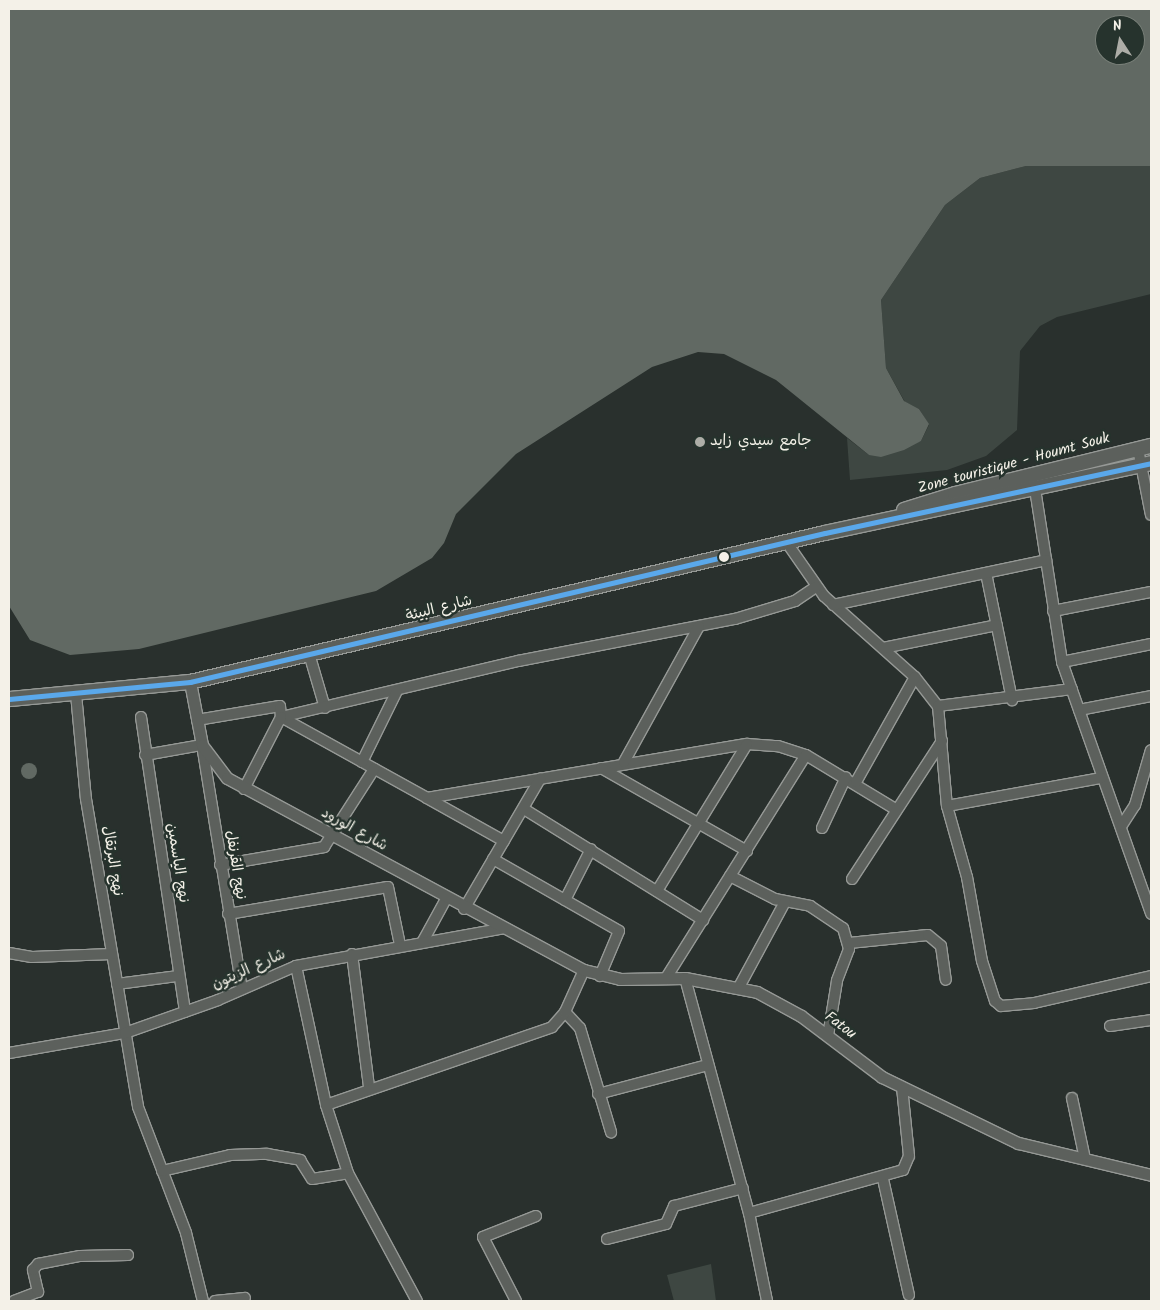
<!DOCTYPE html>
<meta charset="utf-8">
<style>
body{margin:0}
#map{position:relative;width:1160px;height:1310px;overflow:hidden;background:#29302d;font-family:Kalam,"Playpen Sans Arabic",sans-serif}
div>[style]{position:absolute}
.green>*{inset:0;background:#3e4742}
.water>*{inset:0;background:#616963}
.round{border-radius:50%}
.roads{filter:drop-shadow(1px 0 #969996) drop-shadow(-1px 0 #969996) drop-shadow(0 1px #969996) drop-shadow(0 -1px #969996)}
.minor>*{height:10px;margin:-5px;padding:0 5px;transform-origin:5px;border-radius:5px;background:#5c605c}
.tertiary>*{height:11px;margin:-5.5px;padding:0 5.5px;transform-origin:5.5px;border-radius:5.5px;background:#5c605c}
.secondary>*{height:14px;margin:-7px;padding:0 7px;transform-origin:7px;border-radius:7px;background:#5c605c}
.bus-1>*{height:5px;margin:-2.5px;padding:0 2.5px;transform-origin:2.5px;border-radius:2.5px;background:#5aa8eb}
.dots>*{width:14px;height:14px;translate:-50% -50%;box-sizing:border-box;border:2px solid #26332d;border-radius:50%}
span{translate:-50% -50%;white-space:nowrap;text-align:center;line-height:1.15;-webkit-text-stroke:5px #26332d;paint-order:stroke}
.poi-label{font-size:15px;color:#f4f1e8}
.left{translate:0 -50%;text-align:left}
.street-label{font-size:15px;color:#f4f1e8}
.frame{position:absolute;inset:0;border:10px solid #f4f1e8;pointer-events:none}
.north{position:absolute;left:1095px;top:15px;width:50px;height:50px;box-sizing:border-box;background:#26332d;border:1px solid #787f78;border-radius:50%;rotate:349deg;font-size:14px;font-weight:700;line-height:20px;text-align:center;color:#f4f1e8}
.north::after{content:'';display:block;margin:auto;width:18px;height:22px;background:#adada7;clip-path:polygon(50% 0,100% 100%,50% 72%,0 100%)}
</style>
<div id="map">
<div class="green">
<i style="clip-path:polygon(1026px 166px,1151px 166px,1151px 294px,1057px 317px,1040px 326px,1020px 351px,1017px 430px,986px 456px,947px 470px,850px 480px,847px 438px,869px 455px,921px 441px,929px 425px,919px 409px,905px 402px,886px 368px,881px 300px,945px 205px,980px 178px)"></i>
<i style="clip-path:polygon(711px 1264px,716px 1301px,674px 1301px,667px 1275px)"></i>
</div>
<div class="water">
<i style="clip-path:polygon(evenodd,9px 9px,1151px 9px,1151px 166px,1026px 166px,980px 178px,945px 205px,881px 300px,886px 368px,904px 401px,919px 409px,929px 424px,921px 441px,904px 450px,881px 457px,869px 455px,776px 380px,724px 354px,698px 352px,652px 367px,516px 454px,456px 514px,444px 543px,432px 558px,376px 591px,139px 649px,70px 655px,30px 640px,9px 606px,9px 9px,1105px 25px,1135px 25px,1135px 55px,1105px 55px,1105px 25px)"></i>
<i class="round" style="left:21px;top:763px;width:16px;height:16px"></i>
</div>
<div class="roads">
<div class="minor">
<i style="left:1138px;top:449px;width:67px;rotate:78.9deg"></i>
<i style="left:1035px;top:489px;width:175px;rotate:81.1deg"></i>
<i style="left:1062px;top:662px;width:267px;rotate:70.5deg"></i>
<i style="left:787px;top:543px;width:65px;rotate:55.1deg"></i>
<i style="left:824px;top:596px;width:122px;rotate:41.7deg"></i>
<i style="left:915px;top:677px;width:37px;rotate:52deg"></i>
<i style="left:938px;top:706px;width:100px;rotate:84.9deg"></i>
<i style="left:947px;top:806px;width:74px;rotate:74.3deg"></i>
<i style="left:967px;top:877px;width:85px;rotate:79.9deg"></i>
<i style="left:982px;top:961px;width:42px;rotate:72deg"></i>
<i style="left:995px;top:1001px;width:8px;rotate:40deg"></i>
<i style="left:1001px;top:1006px;width:33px;rotate:-5deg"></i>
<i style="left:1034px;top:1003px;width:120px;rotate:-13deg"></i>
<i style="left:986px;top:573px;width:130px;rotate:78.4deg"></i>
<i style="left:833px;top:605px;width:218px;rotate:-11.9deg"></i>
<i style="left:1053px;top:611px;width:100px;rotate:-11deg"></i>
<i style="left:883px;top:648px;width:116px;rotate:-11.4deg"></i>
<i style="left:310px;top:657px;width:53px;rotate:73.6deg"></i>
<i style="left:1062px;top:662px;width:91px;rotate:-11.4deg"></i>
<i style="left:76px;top:694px;width:105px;rotate:84.6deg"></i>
<i style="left:86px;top:799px;width:312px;rotate:80.4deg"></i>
<i style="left:138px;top:1107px;width:135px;rotate:69.1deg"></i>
<i style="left:186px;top:1233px;width:70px;rotate:76deg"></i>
<i style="left:938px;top:706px;width:135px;rotate:-7.2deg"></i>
<i style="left:1079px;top:710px;width:73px;rotate:-11deg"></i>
<i style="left:141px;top:717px;width:298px;rotate:81.5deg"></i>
<i style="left:281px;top:717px;width:167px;rotate:29deg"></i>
<i style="left:427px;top:798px;width:325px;rotate:-9.6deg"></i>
<i style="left:747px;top:744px;width:31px;rotate:4deg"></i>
<i style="left:778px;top:746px;width:29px;rotate:18deg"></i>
<i style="left:806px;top:755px;width:104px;rotate:31.2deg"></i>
<i style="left:281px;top:717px;width:244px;rotate:-13.3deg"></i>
<i style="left:518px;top:661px;width:221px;rotate:-11deg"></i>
<i style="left:735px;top:619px;width:63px;rotate:-16.7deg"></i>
<i style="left:795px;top:601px;width:25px;rotate:-34deg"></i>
<i style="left:197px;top:720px;width:84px;rotate:-9.6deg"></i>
<i style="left:280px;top:706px;width:11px;rotate:85deg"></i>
<i style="left:281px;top:717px;width:81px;rotate:117.2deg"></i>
<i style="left:145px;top:755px;width:58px;rotate:-10deg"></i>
<i style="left:202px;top:745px;width:247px;rotate:80.7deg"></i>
<i style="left:362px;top:762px;width:79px;rotate:-63.8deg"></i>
<i style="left:624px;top:762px;width:155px;rotate:-61.1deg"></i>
<i style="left:601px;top:768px;width:168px;rotate:29.6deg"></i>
<i style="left:856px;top:782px;width:120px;rotate:-60.7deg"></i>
<i style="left:427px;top:798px;width:88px;rotate:29.2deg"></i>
<i style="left:947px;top:806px;width:157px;rotate:-10.3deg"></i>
<i style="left:524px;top:809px;width:211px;rotate:31.8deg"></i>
<i style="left:1122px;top:825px;width:24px;rotate:-57deg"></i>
<i style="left:1135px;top:805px;width:57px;rotate:-73.8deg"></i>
<i style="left:822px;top:828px;width:56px;rotate:-64.8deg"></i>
<i style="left:493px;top:859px;width:145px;rotate:29.7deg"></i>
<i style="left:619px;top:931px;width:49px;rotate:112.9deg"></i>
<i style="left:220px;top:865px;width:106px;rotate:-9.8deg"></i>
<i style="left:324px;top:847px;width:93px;rotate:-57.3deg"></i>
<i style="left:730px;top:876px;width:51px;rotate:27.1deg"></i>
<i style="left:775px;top:899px;width:36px;rotate:11deg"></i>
<i style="left:810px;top:906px;width:40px;rotate:34deg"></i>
<i style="left:843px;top:928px;width:22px;rotate:74deg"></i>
<i style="left:849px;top:949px;width:34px;rotate:111deg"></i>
<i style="left:837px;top:981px;width:56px;rotate:99.3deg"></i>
<i style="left:852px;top:879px;width:165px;rotate:-56.9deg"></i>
<i style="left:657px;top:891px;width:172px;rotate:-58.5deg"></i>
<i style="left:565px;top:900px;width:57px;rotate:-63deg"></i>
<i style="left:464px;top:909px;width:151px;rotate:-59.7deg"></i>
<i style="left:228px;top:914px;width:162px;rotate:-9.6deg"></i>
<i style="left:388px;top:887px;width:59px;rotate:78.3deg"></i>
<i style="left:423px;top:941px;width:48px;rotate:-61.3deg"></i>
<i style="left:849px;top:943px;width:79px;rotate:-5.8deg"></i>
<i style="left:928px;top:935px;width:17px;rotate:40deg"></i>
<i style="left:941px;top:946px;width:34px;rotate:82deg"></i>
<i style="left:9px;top:953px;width:23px;rotate:10deg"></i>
<i style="left:32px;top:957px;width:80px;rotate:-2.1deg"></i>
<i style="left:352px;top:954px;width:134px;rotate:82.7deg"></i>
<i style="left:296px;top:966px;width:142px;rotate:77.8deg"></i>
<i style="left:326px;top:1105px;width:71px;rotate:72.1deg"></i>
<i style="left:348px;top:1173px;width:145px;rotate:61.7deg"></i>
<i style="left:666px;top:978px;width:263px;rotate:-57.9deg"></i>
<i style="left:685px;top:978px;width:244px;rotate:74.8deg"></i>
<i style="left:749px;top:1213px;width:90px;rotate:78.4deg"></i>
<i style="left:117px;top:984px;width:62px;rotate:-7.5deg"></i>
<i style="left:739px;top:987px;width:97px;rotate:-61.6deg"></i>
<i style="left:565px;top:1012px;width:22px;rotate:47deg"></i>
<i style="left:580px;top:1028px;width:109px;rotate:73.4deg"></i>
<i style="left:1110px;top:1026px;width:41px;rotate:-8.3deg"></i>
<i style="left:9px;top:1053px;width:118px;rotate:-9.8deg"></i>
<i style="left:125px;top:1033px;width:99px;rotate:-19.5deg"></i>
<i style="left:218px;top:1000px;width:85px;rotate:-23.6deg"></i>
<i style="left:296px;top:966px;width:212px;rotate:-10.3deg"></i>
<i style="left:598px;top:1094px;width:114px;rotate:-14.8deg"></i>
<i style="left:1072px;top:1098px;width:62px;rotate:78deg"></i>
<i style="left:326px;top:1105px;width:239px;rotate:-19deg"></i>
<i style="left:552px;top:1027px;width:20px;rotate:-49deg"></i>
<i style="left:565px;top:1012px;width:46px;rotate:-65.7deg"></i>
<i style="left:162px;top:1171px;width:70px;rotate:-13.2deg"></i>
<i style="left:230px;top:1155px;width:37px;rotate:-2deg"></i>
<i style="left:267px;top:1154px;width:34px;rotate:10deg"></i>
<i style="left:300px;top:1160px;width:22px;rotate:58deg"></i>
<i style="left:312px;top:1179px;width:36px;rotate:-9deg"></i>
<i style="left:883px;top:1179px;width:119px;rotate:77.4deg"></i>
<i style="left:749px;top:1213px;width:160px;rotate:-15.6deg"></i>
<i style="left:903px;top:1170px;width:15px;rotate:-67deg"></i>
<i style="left:909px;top:1156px;width:69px;rotate:-95.8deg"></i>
<i style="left:607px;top:1239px;width:61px;rotate:-14.3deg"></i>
<i style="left:666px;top:1224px;width:20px;rotate:-66deg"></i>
<i style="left:674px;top:1206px;width:71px;rotate:-14.6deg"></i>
<i style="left:14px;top:1301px;width:26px;rotate:-21deg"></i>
<i style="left:38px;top:1292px;width:23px;rotate:-103deg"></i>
<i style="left:33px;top:1270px;width:8px;rotate:-50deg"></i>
<i style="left:38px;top:1264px;width:43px;rotate:-10.8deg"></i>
<i style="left:80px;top:1256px;width:48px;rotate:-1.2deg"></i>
<i style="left:215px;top:1301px;width:30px;rotate:-6deg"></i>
<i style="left:516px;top:1301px;width:72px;rotate:-117.3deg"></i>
<i style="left:483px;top:1237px;width:57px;rotate:-21.6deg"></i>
</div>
<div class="tertiary">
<i style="left:190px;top:682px;width:64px;rotate:79.2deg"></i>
<i style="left:202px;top:745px;width:41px;rotate:52.9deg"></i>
<i style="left:227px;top:778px;width:405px;rotate:28.3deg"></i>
<i style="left:584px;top:970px;width:37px;rotate:14deg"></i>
<i style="left:620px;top:979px;width:65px;rotate:-0.9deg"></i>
<i style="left:685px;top:978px;width:73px;rotate:11deg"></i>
<i style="left:757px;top:992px;width:50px;rotate:28.6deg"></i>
<i style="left:801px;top:1016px;width:101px;rotate:37deg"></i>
<i style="left:882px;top:1077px;width:151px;rotate:25.9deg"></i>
<i style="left:1018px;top:1143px;width:137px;rotate:13.5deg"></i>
</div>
<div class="secondary">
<i style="left:904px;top:510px;width:53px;rotate:-17.4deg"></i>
<i style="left:955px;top:494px;width:202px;rotate:-13.8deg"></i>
<i style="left:9px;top:699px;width:182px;rotate:-5.4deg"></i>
<i style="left:190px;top:682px;width:652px;rotate:-13.21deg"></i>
<i style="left:825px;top:533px;width:333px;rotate:-12.1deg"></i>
</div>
</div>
<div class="bus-1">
<i style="left:9px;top:699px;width:182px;rotate:-5.4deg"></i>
<i style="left:190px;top:682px;width:652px;rotate:-13.21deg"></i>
<i style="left:825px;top:533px;width:333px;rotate:-12.1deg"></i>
</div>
<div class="dots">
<i style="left:700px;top:442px;background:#adada7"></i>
<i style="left:724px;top:557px;background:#f4f1e8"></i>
</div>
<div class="poi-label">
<span class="left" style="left:710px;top:442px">جامع سيدي زايد</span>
</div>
<div class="street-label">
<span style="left:1014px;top:464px;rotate:-15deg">Zone touristique - Houmt Souk</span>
<span style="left:439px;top:609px;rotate:-14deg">شارع البيئة</span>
<span style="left:354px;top:830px;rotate:29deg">شارع الورود</span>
<span style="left:112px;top:861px;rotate:81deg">نهج البرتقال</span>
<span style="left:177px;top:863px;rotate:81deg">نهج الياسمين</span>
<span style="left:235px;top:865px;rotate:81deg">نهج القرنفل</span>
<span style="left:249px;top:970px;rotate:-24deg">شارع الزيتون</span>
<span style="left:840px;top:1026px;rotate:37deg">Fatou</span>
</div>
<div class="frame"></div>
<div class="north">N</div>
</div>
